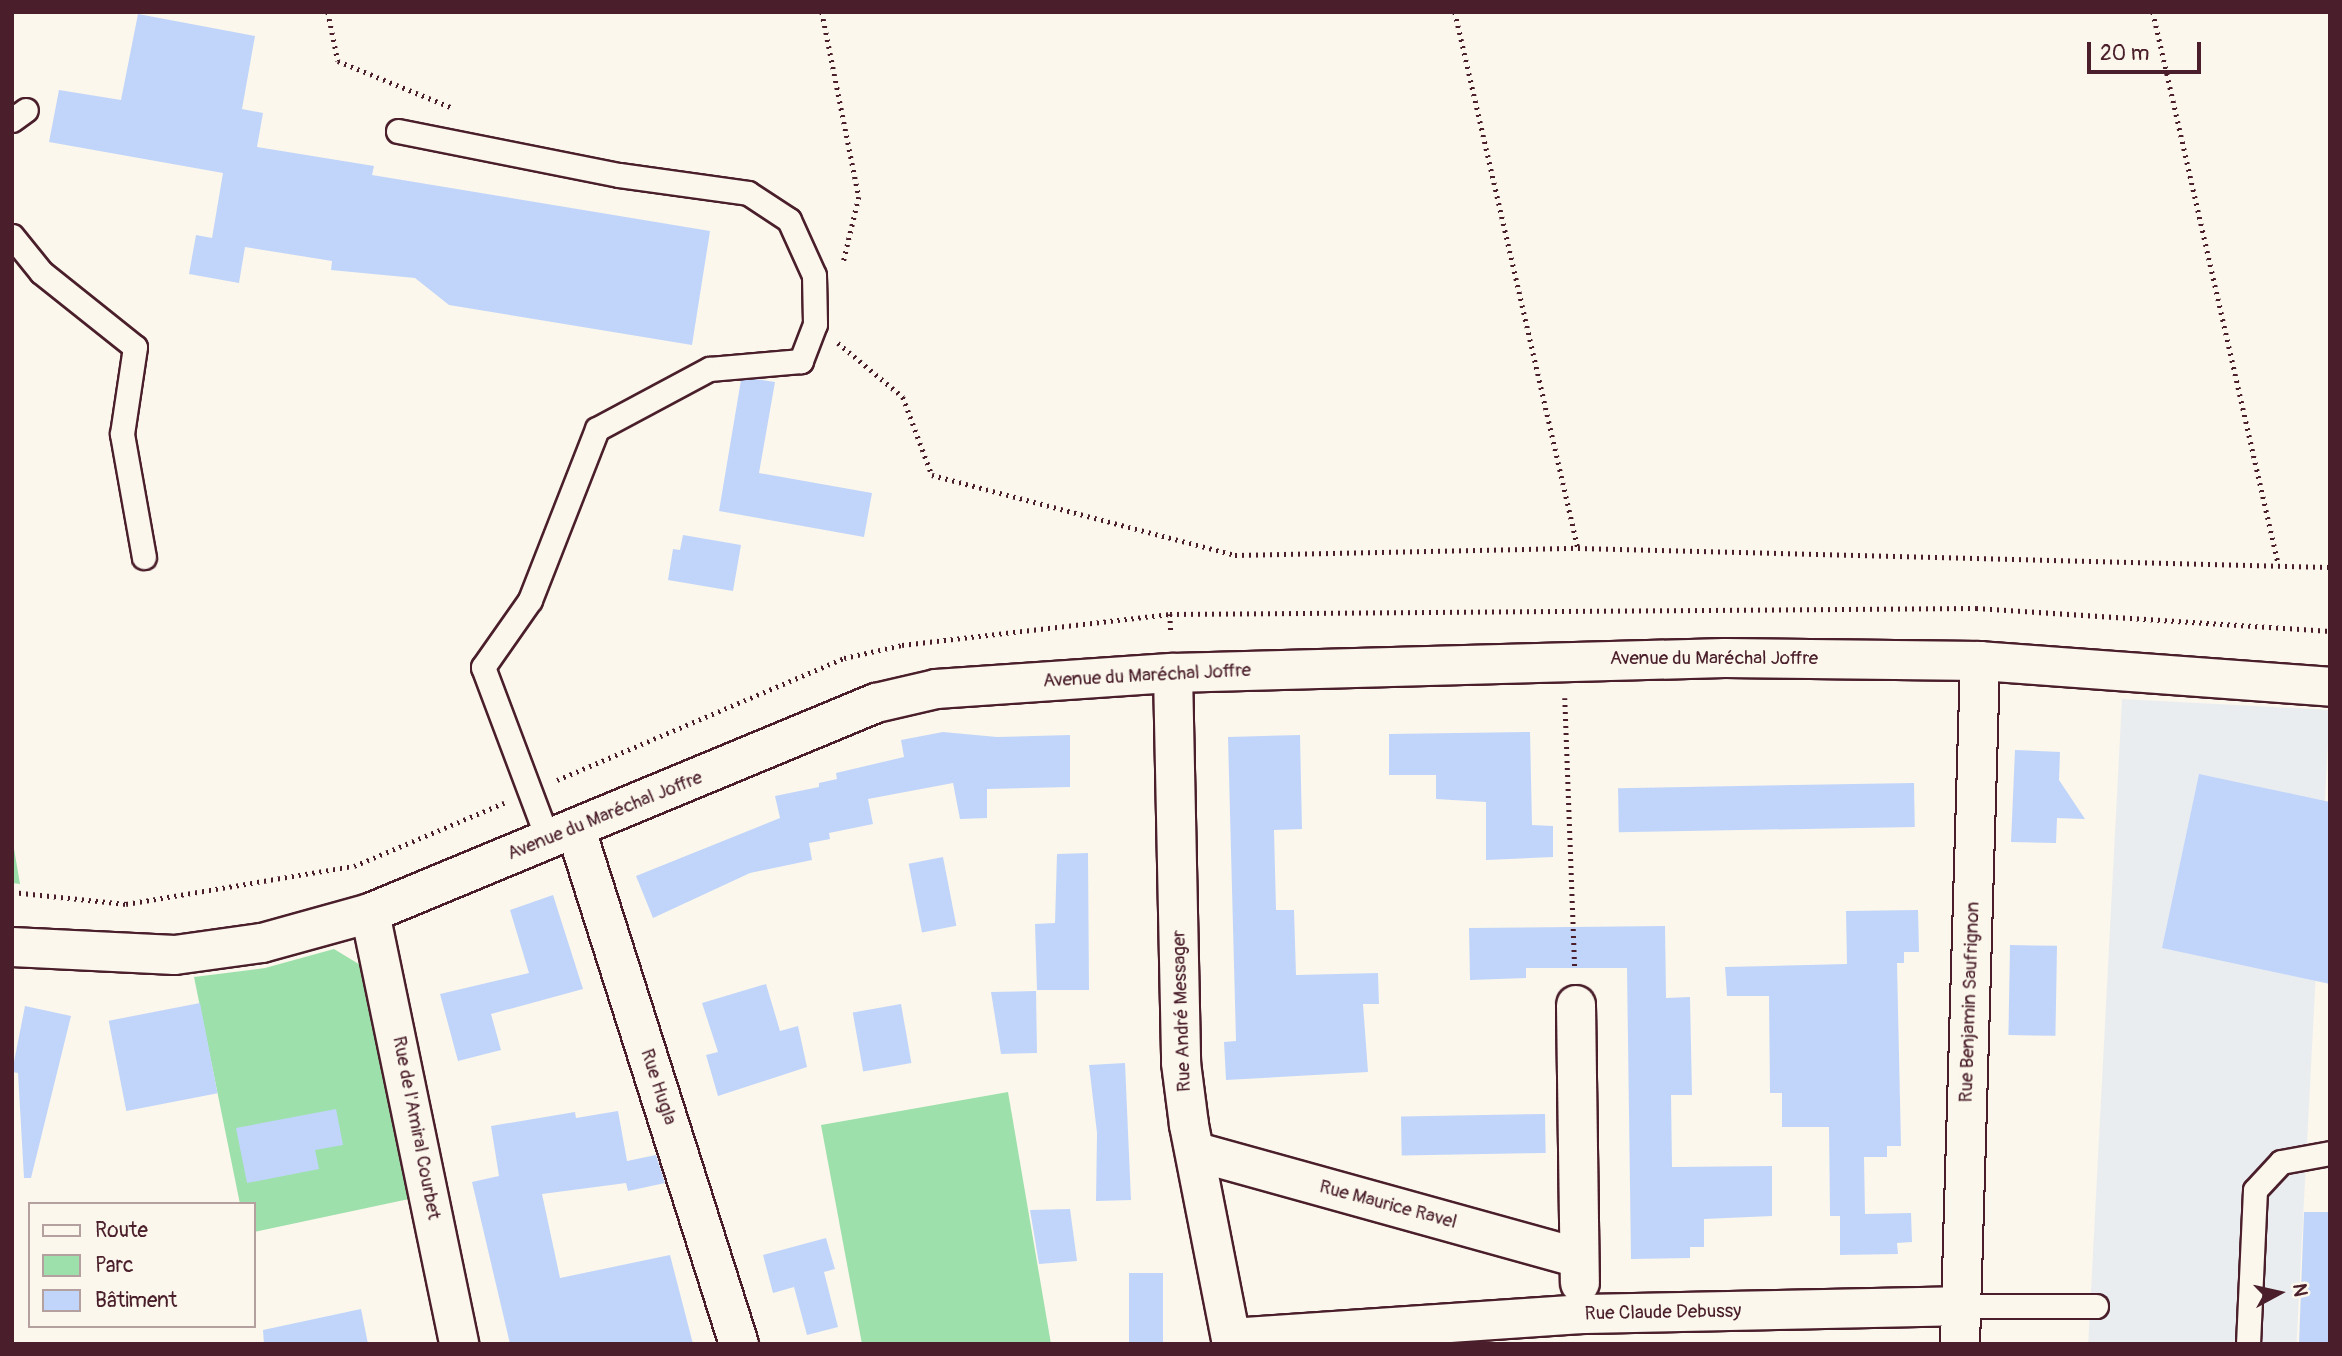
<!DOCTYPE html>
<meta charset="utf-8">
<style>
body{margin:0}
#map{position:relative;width:2342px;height:1356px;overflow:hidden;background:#fbf7ec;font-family:Pangolin,sans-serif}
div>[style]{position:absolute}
.built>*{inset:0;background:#eaedf0;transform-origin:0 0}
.green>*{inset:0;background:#9de0ab}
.building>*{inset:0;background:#c1d5fa;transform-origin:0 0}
.path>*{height:4.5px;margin-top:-2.25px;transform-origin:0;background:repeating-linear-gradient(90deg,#4a1f2b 0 2px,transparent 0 7px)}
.roads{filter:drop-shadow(2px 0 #4a1f2b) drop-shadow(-2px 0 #4a1f2b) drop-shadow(0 2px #4a1f2b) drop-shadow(0 -2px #4a1f2b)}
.service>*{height:23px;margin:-11.5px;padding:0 11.5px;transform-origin:11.5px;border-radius:11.5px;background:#fbf7ec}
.minor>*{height:38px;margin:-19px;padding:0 19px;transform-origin:19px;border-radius:19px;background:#fbf7ec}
.tertiary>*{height:38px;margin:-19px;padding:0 19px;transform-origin:19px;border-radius:19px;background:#fbf7ec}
span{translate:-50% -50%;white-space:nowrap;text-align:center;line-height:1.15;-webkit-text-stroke:5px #fbf7ec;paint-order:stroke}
.street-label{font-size:19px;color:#4a1f2b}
.frame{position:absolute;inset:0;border:14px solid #4a1f2b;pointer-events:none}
.legend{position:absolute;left:28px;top:1202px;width:228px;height:126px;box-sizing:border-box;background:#fbf7ec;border:2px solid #b4a19f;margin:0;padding:9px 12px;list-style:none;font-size:21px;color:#4a1f2b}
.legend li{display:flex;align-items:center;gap:14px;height:35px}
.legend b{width:35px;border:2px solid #b4a19f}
.north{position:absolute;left:2244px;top:1258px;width:70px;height:70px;-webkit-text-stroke:5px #fbf7ec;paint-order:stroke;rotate:82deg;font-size:19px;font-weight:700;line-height:28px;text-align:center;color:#4a1f2b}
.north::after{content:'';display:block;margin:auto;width:24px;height:32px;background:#4a1f2b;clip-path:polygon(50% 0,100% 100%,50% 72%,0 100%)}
.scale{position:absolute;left:2087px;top:42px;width:114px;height:32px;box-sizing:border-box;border:4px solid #4a1f2b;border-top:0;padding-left:9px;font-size:21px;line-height:24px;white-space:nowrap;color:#4a1f2b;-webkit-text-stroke:5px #fbf7ec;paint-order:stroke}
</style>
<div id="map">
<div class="built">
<i style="left:2122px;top:699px;width:208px;height:645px;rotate:3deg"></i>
</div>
<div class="green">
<i style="clip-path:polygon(12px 837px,20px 884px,12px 883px)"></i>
<i style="clip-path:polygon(334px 949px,362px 966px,409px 1199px,254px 1232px,254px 1204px,240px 1204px,194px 977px,265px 968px)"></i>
<i style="clip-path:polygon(1008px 1092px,1051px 1344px,862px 1344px,821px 1125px)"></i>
</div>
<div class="building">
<i style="clip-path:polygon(138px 14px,255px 36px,242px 109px,263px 113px,257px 147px,374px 166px,372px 175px,710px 231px,692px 345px,449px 305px,415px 278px,331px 270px,332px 261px,245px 247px,239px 283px,189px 274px,196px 235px,212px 238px,223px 173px,49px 142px,59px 90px,121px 100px)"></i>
<i style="clip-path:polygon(756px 379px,775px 382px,759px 473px,872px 493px,864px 537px,719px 511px,741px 380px)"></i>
<i style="clip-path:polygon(683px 535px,741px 545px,733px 591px,668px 580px,673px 549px,680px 550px)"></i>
<i style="clip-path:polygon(943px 732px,997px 737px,1070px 735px,1070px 787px,987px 789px,987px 818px,960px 819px,953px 783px,868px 799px,873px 824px,829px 833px,830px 839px,809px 843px,812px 860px,750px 873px,653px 918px,636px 876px,780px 818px,775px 796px,819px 787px,819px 783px,837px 779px,836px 773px,904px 757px,901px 740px)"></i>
<i style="clip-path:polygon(1530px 732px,1532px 825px,1553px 826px,1553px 857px,1486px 860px,1486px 802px,1436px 799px,1436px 775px,1389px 775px,1389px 734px)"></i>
<i style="clip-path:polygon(1300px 735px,1302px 829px,1274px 830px,1276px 910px,1294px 910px,1296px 975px,1378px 973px,1379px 1004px,1363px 1004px,1368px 1072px,1226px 1080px,1224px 1042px,1236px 1041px,1228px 737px)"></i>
<i style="clip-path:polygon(2015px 750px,2060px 752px,2059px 780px,2085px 819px,2057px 818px,2056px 843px,2011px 842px)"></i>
<i style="clip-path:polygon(2199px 774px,2330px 802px,2330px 984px,2162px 948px)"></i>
<i style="left:1914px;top:783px;width:44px;height:296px;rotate:89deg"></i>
<i style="clip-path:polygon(1088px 853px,1089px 990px,1037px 990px,1035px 924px,1055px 923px,1057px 854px)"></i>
<i style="left:943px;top:857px;width:70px;height:35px;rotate:79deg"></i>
<i style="clip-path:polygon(553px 895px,583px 989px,491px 1014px,501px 1050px,458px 1061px,440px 994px,529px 973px,510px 910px)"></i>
<i style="clip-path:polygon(1918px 910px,1919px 952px,1904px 952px,1904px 963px,1897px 963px,1901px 1146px,1887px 1146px,1887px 1157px,1864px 1157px,1865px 1214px,1911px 1213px,1912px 1242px,1897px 1243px,1898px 1254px,1840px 1255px,1840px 1216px,1830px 1216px,1829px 1127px,1782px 1127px,1782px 1093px,1770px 1093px,1769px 996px,1727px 996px,1725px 967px,1847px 964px,1846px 911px)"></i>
<i style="clip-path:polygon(1665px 926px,1666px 998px,1690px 997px,1692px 1095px,1671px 1095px,1672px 1167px,1772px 1166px,1772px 1216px,1704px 1219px,1704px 1247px,1690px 1247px,1690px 1258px,1631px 1259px,1627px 968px,1526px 968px,1526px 978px,1470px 980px,1469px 928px)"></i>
<i style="left:2010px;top:945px;width:47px;height:90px;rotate:1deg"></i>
<i style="clip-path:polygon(766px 984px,780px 1031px,798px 1026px,807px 1067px,718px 1096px,706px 1055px,718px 1052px,702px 1003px)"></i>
<i style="clip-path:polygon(1036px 991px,1037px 1053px,1001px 1054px,991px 992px)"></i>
<i style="left:200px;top:1003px;width:92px;height:93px;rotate:79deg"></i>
<i style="left:901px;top:1004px;width:60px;height:49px;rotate:80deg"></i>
<i style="clip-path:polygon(25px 1006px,71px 1016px,31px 1178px,24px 1178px,18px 1073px,12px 1072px)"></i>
<i style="clip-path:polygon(1125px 1063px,1131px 1200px,1096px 1201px,1097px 1133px,1089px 1065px)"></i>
<i style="clip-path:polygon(336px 1109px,343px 1145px,315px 1150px,319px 1169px,247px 1183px,236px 1128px)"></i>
<i style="clip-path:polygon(618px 1111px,627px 1161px,656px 1155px,665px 1183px,628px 1191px,626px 1183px,542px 1194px,560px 1278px,670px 1255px,693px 1344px,510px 1344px,472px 1182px,499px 1176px,491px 1126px,575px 1112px,576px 1118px)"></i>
<i style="left:1545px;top:1114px;width:39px;height:144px;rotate:89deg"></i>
<i style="clip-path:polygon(1070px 1209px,1077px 1261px,1039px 1264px,1030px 1210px)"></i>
<i style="clip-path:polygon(2304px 1212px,2330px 1212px,2330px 1344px,2299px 1344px)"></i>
<i style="clip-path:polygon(826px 1238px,835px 1269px,824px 1272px,838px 1327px,807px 1335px,794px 1287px,773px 1293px,763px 1255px)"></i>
<i style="left:1129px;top:1273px;width:34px;height:71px"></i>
<i style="clip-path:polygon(361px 1309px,368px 1344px,264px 1344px,263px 1330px)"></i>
</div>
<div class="path">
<i style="left:328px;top:12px;width:50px;rotate:78.5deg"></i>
<i style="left:338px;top:61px;width:124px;rotate:22.2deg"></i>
<i style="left:822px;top:12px;width:189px;rotate:78.7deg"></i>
<i style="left:859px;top:197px;width:69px;rotate:103.4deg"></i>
<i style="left:1455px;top:12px;width:550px;rotate:77.08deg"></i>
<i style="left:2153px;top:12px;width:564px;rotate:77.2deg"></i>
<i style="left:838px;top:343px;width:85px;rotate:39.7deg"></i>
<i style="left:903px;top:397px;width:83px;rotate:69.6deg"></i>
<i style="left:932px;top:475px;width:313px;rotate:14.8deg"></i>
<i style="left:1235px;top:555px;width:343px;rotate:-1.2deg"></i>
<i style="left:1578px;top:548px;width:752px;rotate:1.45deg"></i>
<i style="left:1170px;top:614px;width:20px;rotate:87deg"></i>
<i style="left:1565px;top:698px;width:272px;rotate:87.9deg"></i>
<i style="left:557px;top:780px;width:312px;rotate:-23deg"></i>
<i style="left:844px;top:658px;width:59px;rotate:-12.6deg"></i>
<i style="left:902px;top:645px;width:270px;rotate:-6.6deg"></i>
<i style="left:1170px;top:614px;width:806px;rotate:-0.43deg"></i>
<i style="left:1976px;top:608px;width:355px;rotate:3.7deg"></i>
<i style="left:12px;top:892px;width:115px;rotate:6deg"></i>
<i style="left:126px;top:904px;width:231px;rotate:-9.5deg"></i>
<i style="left:354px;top:866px;width:163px;rotate:-22.8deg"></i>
</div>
<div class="roads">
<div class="service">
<i style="left:12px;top:120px;width:17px;rotate:-36deg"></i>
<i style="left:398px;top:131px;width:225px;rotate:11.3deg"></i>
<i style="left:619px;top:175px;width:130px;rotate:7.9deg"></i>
<i style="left:748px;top:193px;width:49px;rotate:33.4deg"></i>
<i style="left:789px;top:220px;width:60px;rotate:65.6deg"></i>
<i style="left:814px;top:275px;width:49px;rotate:88.8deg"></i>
<i style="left:815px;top:324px;width:40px;rotate:111deg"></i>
<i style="left:801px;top:361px;width:92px;rotate:175deg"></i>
<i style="left:709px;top:369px;width:127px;rotate:151.8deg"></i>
<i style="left:597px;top:429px;width:184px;rotate:111.4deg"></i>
<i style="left:530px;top:600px;width:82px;rotate:125deg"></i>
<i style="left:483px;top:667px;width:185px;rotate:69.4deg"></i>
<i style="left:12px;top:236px;width:46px;rotate:51.1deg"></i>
<i style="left:41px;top:272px;width:120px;rotate:38.6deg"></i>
<i style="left:135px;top:347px;width:88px;rotate:98.5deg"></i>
<i style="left:122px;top:434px;width:125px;rotate:79.9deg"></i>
<i style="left:1961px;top:1306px;width:135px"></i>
<i style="left:2248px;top:1344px;width:154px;rotate:-87.4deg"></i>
<i style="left:2255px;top:1190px;width:38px;rotate:-47deg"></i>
<i style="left:2281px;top:1162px;width:50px;rotate:-10.4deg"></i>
</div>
<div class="minor">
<i style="left:1173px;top:673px;width:390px;rotate:88.8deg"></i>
<i style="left:1181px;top:1063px;width:63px;rotate:82.6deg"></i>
<i style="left:1189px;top:1125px;width:223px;rotate:78.9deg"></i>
<i style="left:576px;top:830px;width:539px;rotate:72.41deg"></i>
<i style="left:370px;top:913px;width:440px;rotate:78.3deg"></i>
<i style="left:1576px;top:1005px;width:278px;rotate:89.2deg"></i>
<i style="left:1197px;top:1152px;width:396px;rotate:15.5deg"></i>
<i style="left:1231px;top:1338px;width:351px;rotate:-3.9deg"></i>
<i style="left:1581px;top:1314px;width:380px;rotate:-1.2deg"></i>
<i style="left:1960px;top:1344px;width:683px;rotate:-88.32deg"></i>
</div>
<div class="tertiary">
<i style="left:12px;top:947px;width:163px;rotate:2.8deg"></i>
<i style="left:175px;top:955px;width:88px;rotate:-7.9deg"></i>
<i style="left:262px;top:943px;width:112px;rotate:-15.5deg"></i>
<i style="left:370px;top:913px;width:548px;rotate:-22.54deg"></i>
<i style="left:876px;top:703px;width:62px;rotate:-13.1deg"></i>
<i style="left:936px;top:689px;width:238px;rotate:-3.9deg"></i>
<i style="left:1173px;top:673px;width:552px;rotate:-1.56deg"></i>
<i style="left:1725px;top:658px;width:255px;rotate:0.7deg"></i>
<i style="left:1980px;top:661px;width:351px;rotate:4.2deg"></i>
</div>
</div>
<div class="street-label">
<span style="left:1714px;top:659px">Avenue du Maréchal Joffre</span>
<span style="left:1147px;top:676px;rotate:-3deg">Avenue du Maréchal Joffre</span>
<span style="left:605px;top:816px;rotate:-22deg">Avenue du Maréchal Joffre</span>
<span style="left:1970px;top:1002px;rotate:-88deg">Rue Benjamin Saufrignon</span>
<span style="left:1182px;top:1011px;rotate:-92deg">Rue André Messager</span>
<span style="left:658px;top:1087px;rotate:72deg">Rue Hugla</span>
<span style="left:416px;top:1128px;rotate:79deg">Rue de l'Amiral Courbet</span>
<span style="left:1388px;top:1205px;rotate:15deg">Rue Maurice Ravel</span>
<span style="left:1663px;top:1313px;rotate:-1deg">Rue Claude Debussy</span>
</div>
<div class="frame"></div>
<ul class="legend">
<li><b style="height:9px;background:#fbf7ec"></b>Route</li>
<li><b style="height:19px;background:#9de0ab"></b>Parc</li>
<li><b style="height:19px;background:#c1d5fa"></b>Bâtiment</li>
</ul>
<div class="north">N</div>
<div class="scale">20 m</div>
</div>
